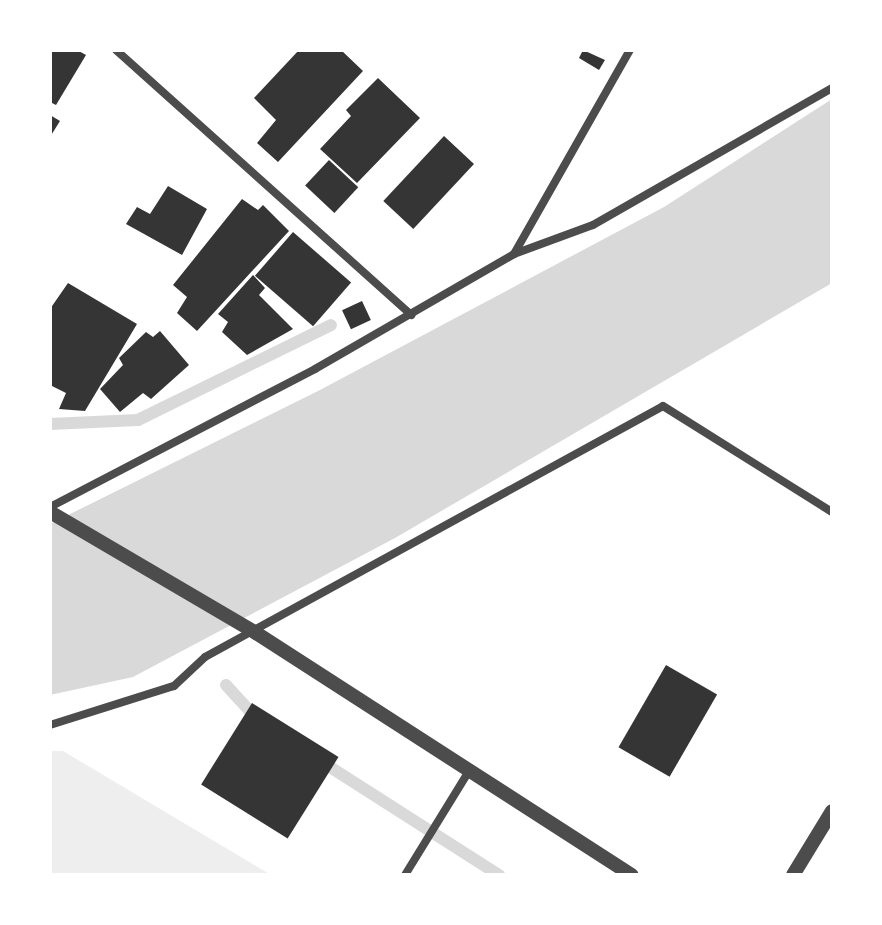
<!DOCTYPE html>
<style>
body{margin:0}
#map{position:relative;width:882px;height:925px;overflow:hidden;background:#fff;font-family:"Nunito Sans",sans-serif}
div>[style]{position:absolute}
.green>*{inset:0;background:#eee}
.water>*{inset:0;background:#d9d9d9}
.stream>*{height:12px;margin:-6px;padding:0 6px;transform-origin:6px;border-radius:6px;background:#d9d9d9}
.building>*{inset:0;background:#353535;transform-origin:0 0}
.minor>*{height:8px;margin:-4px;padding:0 4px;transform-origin:4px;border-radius:4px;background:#4c4c4c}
.tertiary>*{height:14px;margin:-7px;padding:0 7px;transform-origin:7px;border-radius:7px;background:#4c4c4c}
span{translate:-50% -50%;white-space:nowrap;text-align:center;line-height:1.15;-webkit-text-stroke:6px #fff;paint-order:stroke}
.frame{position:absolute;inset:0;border:52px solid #fff;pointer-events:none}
</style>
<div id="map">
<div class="green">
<i style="clip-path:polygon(50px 751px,63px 751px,271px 875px,50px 875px)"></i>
</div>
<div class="water">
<i style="clip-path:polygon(832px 99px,832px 283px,395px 538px,133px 677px,50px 695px,50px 524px,318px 391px,664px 207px)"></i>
</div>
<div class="stream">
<i style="left:50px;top:424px;width:88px;rotate:-2.6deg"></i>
<i style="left:138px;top:420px;width:215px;rotate:-26.2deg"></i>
<i style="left:226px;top:685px;width:46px;rotate:47.6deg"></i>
<i style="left:319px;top:760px;width:214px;rotate:32.6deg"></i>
</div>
<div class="building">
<i style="clip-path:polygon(50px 50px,77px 50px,86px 55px,56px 105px,50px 102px)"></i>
<i style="clip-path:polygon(299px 50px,341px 50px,363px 71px,278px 162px,257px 143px,276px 120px,254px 98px)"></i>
<i style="clip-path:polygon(583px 50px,605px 60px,599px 70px,579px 58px)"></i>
<i style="clip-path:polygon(378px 78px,420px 118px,357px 183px,320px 149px,351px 116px,346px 110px)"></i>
<i style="clip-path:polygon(50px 115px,60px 121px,50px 137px)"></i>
<i style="left:444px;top:136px;width:41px;height:89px;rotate:43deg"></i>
<i style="left:329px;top:160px;width:40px;height:35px;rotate:43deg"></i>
<i style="clip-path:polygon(168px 186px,207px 209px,182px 255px,126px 224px,137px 207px,150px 214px)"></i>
<i style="clip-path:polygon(242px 199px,258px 210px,263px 205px,289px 231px,197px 331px,177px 313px,187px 297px,173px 285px)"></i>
<i style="left:293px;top:232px;width:77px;height:58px;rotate:41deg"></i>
<i style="clip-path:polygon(253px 275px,265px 288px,259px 295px,293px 329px,247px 355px,222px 332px,228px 322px,218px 314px)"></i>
<i style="clip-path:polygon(68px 283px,137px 324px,85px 411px,59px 409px,66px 393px,50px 385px,50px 309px)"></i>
<i style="left:362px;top:301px;width:21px;height:22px;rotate:65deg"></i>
<i style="clip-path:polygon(160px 331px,189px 365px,151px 399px,143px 393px,120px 412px,100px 389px,123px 365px,119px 358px,146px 332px,153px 337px)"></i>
<i style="left:666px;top:665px;width:59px;height:95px;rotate:30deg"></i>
<i style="left:252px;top:703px;width:102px;height:96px;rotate:32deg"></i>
</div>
<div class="minor">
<i style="left:116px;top:50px;width:397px;rotate:41.9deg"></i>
<i style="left:514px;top:254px;width:235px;rotate:-60.4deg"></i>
<i style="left:50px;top:507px;width:299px;rotate:-27.5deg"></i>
<i style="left:315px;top:369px;width:230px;rotate:-30deg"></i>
<i style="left:514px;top:254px;width:84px;rotate:-20.2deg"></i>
<i style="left:593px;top:225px;width:275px;rotate:-29.8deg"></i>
<i style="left:50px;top:725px;width:130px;rotate:-17.5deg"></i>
<i style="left:174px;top:686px;width:42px;rotate:-43.1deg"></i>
<i style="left:205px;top:657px;width:522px;rotate:-28.72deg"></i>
<i style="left:663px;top:406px;width:199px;rotate:32.1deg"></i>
<i style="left:405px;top:875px;width:122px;rotate:-58.4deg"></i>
</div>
<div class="tertiary">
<i style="left:50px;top:512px;width:239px;rotate:30.4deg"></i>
<i style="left:256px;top:633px;width:447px;rotate:32.8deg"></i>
<i style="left:793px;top:875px;width:75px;rotate:-58.6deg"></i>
</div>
<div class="frame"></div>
</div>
